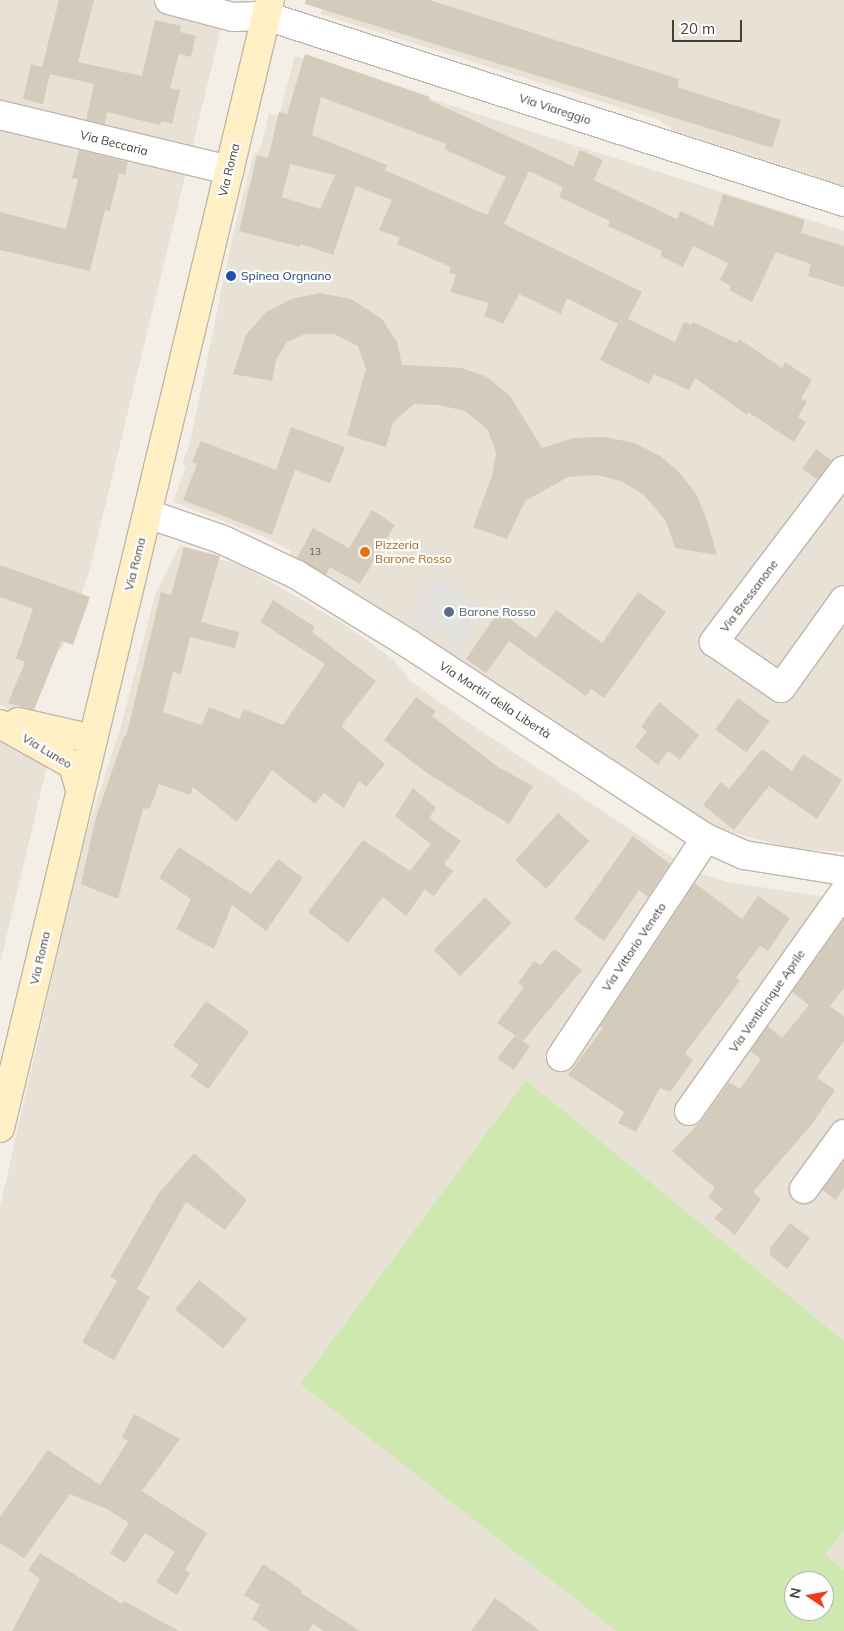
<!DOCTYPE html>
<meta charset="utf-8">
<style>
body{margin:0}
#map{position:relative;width:844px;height:1631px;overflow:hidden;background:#f3efe7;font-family:Mulish,sans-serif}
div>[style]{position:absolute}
.residential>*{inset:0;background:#e8e1d5}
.green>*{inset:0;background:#cfe8af}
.parking>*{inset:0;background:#e4e2df}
.building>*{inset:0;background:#d5cbbc;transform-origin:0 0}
.roads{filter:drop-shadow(1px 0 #bfb7a9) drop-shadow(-1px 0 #bfb7a9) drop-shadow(0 1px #bfb7a9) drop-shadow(0 -1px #bfb7a9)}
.street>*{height:28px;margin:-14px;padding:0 14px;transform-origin:14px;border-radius:14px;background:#fff}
.secondary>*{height:28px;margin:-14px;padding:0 14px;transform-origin:14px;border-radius:14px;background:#fff0c5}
.dots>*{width:14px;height:14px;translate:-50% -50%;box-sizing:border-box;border:2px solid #fff;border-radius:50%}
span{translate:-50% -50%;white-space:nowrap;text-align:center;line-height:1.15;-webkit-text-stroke:4.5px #fff;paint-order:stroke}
.number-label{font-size:10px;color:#6a6358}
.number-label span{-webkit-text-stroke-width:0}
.street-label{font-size:12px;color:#474036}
.transit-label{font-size:12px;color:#164399}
.left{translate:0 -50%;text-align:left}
.food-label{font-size:12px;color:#c56008}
.service-label{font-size:12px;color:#4e5e75}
.north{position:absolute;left:784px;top:1571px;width:50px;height:50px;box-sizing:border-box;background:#fff;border:1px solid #b5b3af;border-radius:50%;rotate:282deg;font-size:14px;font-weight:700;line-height:20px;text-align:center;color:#474036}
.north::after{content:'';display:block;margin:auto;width:18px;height:22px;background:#fc3515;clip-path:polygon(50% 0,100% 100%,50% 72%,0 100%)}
.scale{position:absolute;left:672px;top:20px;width:70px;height:22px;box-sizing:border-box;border:2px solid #474036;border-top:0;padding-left:6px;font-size:15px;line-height:18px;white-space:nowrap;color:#474036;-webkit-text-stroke:4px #fff;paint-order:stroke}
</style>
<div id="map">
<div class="residential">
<i style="clip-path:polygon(0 0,228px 0,89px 572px,63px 647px,45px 659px,22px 715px,0 705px)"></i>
<i style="clip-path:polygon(325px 0,844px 0,844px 186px,675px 131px,657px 119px,320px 14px)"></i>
<i style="clip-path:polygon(295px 56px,844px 231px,844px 852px,793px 849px,712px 827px,287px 559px,291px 551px,262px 536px,173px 502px,186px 466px,182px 464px,190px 443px,233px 234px,254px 153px,260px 150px,269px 114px,279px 116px)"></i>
<i style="clip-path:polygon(180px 545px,215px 559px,238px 563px,345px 625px,393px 659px,411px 681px,460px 717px,693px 871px,728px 882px,844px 900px,844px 1341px,526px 1080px,300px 1384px,616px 1631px,0 1631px,0 1207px,82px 847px,121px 726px,155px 595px)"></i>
<i style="clip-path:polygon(0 742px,47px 766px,0 964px)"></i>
<i style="clip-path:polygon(844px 1531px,844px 1570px,824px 1554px)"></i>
</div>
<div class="green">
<i style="clip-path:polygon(evenodd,526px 1080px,844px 1341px,844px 1531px,825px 1554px,844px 1570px,844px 1631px,616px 1631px,300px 1384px,526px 1080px,794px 1581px,824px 1581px,824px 1611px,794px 1611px,794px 1581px)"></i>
</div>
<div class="parking">
<i style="clip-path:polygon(433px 578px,487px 610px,459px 646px,411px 614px)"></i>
</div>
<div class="building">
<i style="clip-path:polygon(59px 0,94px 0,78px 62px,142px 76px,155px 20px,181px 26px,180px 32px,196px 36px,191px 57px,179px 54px,170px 88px,180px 90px,172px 124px,161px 121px,160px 125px,107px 112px,105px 124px,86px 120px,94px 84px,50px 74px,43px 104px,23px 99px,31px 64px,42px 67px)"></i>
<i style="clip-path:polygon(306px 0,429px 0,679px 79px,677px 87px,781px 120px,772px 148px,305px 4px)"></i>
<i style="clip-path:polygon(evenodd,305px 54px,430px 97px,429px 100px,573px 166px,580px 150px,603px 160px,594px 180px,677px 219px,681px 211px,713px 227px,723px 194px,805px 220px,801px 233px,844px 246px,844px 287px,808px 276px,811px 264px,776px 252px,752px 302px,729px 290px,731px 286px,720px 280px,728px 263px,693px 246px,683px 267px,661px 256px,662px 251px,608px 226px,610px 221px,559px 197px,563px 187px,529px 171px,504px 224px,642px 292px,628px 319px,675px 342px,684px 322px,691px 325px,693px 322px,737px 343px,739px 339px,782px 368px,785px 362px,812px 380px,801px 398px,807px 402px,798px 417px,806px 422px,794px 442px,748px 412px,747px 415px,695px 378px,689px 390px,654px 374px,649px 384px,600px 360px,618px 324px,567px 298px,561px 314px,519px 294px,503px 324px,484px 316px,489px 303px,450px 292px,456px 275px,449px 273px,451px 267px,397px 244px,400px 238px,379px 230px,392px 200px,356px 186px,333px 255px,301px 244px,300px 247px,239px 231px,257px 155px,268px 158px,279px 112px,287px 114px,305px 54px,321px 97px,446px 144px,444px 149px,506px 177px,487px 215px,385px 170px,387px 165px,312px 135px,321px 97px,305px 54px,290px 164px,335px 175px,320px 209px,282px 197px,290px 164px)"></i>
<i style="clip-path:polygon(79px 150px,128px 162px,125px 175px,119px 173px,110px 211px,105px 210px,90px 271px,0 250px,0 212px,66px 229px,78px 179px,72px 178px)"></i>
<i style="clip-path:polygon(320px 293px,351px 299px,382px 319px,397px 342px,402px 365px,462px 368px,487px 377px,510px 396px,542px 448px,574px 438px,604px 437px,635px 443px,660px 456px,679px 472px,695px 492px,706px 517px,717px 555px,675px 548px,666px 521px,644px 495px,621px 481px,596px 475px,568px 477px,525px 501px,507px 539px,473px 527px,492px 476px,496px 453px,488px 430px,465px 411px,439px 405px,414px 404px,393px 422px,386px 447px,347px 435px,366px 369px,358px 346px,334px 334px,305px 334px,287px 342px,276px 360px,272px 381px,233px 374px,246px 335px,265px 313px,291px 299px)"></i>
<i style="clip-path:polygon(291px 427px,345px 447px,330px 483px,295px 470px,272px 535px,183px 500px,197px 464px,192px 462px,201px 441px,276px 470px)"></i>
<i style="left:816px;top:449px;width:19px;height:24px;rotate:35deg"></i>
<i style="clip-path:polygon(372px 510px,395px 525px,360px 584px,330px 567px,326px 575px,297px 558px,313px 528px,349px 548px)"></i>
<i style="clip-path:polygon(184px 547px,220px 556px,201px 622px,239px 632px,235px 648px,190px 637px,181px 674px,173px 672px,163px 712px,202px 725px,209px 707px,239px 719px,244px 709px,283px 725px,325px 664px,260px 622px,273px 600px,315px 627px,312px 632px,376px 681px,341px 726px,385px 764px,366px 787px,359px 781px,344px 808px,324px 793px,315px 804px,272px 770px,237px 822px,193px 787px,190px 795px,159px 784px,150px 808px,143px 809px,118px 899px,81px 884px,95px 821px,124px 736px,126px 737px,161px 592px,171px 595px)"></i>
<i style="clip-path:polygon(0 565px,90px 597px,73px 645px,62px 641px,34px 710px,8px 703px,25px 662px,16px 658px,33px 609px,0 597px)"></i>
<i style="clip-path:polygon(638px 592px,666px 612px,604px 698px,591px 689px,586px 696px,509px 641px,486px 673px,466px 659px,499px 611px,536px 638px,556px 610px,602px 643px)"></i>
<i style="clip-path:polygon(416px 697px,436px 711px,432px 716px,498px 767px,533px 786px,509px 824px,427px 773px,384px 740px)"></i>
<i style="left:738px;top:698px;width:39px;height:39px;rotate:36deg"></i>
<i style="clip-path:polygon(659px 702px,699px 735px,680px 760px,668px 751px,658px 765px,635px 747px,647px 731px,641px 727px)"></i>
<i style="clip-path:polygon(762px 749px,792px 771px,803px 754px,842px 780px,817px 819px,769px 786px,734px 830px,703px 805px,721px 782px,729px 789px)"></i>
<i style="clip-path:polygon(413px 788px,436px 808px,429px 818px,461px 841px,444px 864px,453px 871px,434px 896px,425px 889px,406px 916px,383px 897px,348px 943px,308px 912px,363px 840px,410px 871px,431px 844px,395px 816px)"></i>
<i style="left:558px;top:813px;width:42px;height:64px;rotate:42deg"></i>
<i style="clip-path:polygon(633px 836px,670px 864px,648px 897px,639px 890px,604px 941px,574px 919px)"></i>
<i style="clip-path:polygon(179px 847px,251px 894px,278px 859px,303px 878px,266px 931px,232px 905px,214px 949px,176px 929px,191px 899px,159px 878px)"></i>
<i style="clip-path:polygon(695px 883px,742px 919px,758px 896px,790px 918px,768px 951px,760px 946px,736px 978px,740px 981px,685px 1053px,693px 1060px,670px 1092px,660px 1088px,636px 1132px,618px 1123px,624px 1112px,568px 1075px,603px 1028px,600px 1026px)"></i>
<i style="left:485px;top:897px;width:37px;height:74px;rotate:44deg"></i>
<i style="clip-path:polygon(844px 919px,844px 988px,830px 1006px,844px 1017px,844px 1041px,817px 1078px,835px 1090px,812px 1124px,753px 1192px,761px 1199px,735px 1235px,714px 1218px,723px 1209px,708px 1197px,715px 1188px,672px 1151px,702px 1120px,729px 1082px,740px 1089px,761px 1059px,750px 1051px,768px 1026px,782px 1038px,809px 1005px,792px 992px)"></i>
<i style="clip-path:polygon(554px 949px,582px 970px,523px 1041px,497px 1023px,524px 987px,518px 983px,534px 961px,541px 965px)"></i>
<i style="clip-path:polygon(206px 1001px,249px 1032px,208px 1089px,190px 1076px,199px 1065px,173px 1046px)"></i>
<i style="clip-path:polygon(515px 1036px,530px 1046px,514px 1070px,497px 1058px)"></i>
<i style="clip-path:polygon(194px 1153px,247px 1200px,225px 1230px,186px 1202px,137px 1289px,150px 1297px,114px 1360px,82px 1342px,117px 1281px,110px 1277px,159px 1193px)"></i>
<i style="clip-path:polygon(844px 1161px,844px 1188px,836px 1200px,822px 1190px)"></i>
<i style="clip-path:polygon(790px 1223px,810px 1238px,787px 1269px,770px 1255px,770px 1248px)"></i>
<i style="left:199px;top:1280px;width:62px;height:38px;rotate:39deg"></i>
<i style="clip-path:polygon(134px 1414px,180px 1439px,142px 1491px,207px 1533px,185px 1570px,190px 1573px,177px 1595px,156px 1582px,175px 1552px,145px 1533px,125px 1563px,110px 1553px,129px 1523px,107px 1509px,70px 1494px,24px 1558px,0 1543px,0 1517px,48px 1450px,100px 1485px,128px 1441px,122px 1437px)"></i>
<i style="clip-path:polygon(40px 1553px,122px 1604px,124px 1601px,179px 1631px,12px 1631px,40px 1579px,28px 1570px)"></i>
<i style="clip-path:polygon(263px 1564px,302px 1590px,301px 1593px,360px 1631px,324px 1631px,313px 1624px,308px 1631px,270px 1631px,252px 1619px,260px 1605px,244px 1595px)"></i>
<i style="clip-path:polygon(495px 1598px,540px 1631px,471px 1631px)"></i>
</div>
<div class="roads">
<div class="street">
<i style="left:169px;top:0;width:66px;rotate:14.9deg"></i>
<i style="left:233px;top:17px;width:33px;rotate:-2deg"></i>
<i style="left:266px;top:16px;width:607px;rotate:17.84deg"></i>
<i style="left:0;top:115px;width:236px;rotate:13.5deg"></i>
<i style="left:844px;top:470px;width:216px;rotate:127.1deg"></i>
<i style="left:714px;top:642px;width:81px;rotate:34.5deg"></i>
<i style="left:781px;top:688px;width:108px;rotate:-54.4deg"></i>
<i style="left:148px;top:514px;width:77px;rotate:18.9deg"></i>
<i style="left:221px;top:539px;width:84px;rotate:25.3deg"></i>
<i style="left:297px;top:575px;width:132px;rotate:31.6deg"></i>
<i style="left:409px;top:644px;width:355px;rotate:33.2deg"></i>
<i style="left:706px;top:838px;width:42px;rotate:24.1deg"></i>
<i style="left:744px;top:855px;width:101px;rotate:9.1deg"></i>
<i style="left:561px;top:1057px;width:263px;rotate:-56.5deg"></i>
<i style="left:689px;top:1111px;width:268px;rotate:-54.7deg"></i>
<i style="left:804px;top:1189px;width:68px;rotate:-54deg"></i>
</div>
<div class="secondary">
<i style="left:18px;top:722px;width:76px;rotate:12.9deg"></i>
<i style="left:0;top:724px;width:84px;rotate:29.3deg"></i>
<i style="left:73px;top:765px;width:25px;rotate:74deg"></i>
<i style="left:0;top:1128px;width:1160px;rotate:-76.54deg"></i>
</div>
</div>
<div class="dots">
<i style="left:231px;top:276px;background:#1a4fb4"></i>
<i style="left:365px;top:552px;background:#e8710a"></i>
<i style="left:449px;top:612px;background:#5c6f8a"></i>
</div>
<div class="number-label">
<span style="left:315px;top:552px">13</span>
</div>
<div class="street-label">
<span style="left:555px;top:109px;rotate:18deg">Via Viareggio</span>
<span style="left:114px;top:143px;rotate:14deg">Via Beccaria</span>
<span style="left:229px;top:170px;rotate:-76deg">Via Roma</span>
<span style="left:135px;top:564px;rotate:-76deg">Via Roma</span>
<span style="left:749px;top:596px;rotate:-53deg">Via Bressanone</span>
<span style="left:495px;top:700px;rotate:33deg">Via Martiri della Libertà</span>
<span style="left:47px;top:751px;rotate:31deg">Via Luneo</span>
<span style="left:634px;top:947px;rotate:-56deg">Via Vittorio Veneto</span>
<span style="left:40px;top:958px;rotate:-77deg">Via Roma</span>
<span style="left:767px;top:1001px;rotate:-55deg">Via Venticinque Aprile</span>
</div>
<div class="transit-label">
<span class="left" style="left:241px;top:276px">Spinea Orgnano</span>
</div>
<div class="food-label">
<span class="left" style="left:375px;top:552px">Pizzeria<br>Barone Rosso</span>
</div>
<div class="service-label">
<span class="left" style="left:459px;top:612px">Barone Rosso</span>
</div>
<div class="north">N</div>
<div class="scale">20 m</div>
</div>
